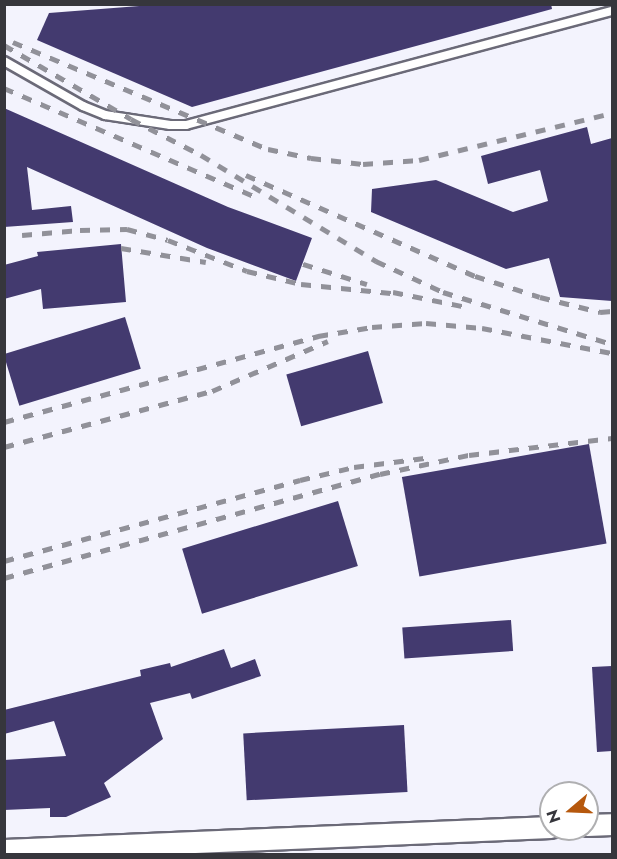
<!DOCTYPE html>
<style>
body{margin:0}
#map{position:relative;width:617px;height:859px;overflow:hidden;background:#f3f3fd;font-family:Jost,sans-serif}
div>[style]{position:absolute}
.building>*{inset:0;background:#433a6f;transform-origin:0 0}
.roads{filter:drop-shadow(2px 0 #6b6a78) drop-shadow(-2px 0 #6b6a78) drop-shadow(0 2px #6b6a78) drop-shadow(0 -2px #6b6a78)}
.service>*{height:8px;margin:-4px;padding:0 4px;transform-origin:4px;border-radius:4px;background:#fff}
.tertiary>*{height:21px;margin:-10.5px;padding:0 10.5px;transform-origin:10.5px;border-radius:10.5px;background:#fff}
.rail>*{height:4.5px;margin-top:-2.25px;transform-origin:0;background:repeating-linear-gradient(90deg,#919199 0 10px,transparent 0 20px)}
span{translate:-50% -50%;white-space:nowrap;text-align:center;line-height:1.15;-webkit-text-stroke:6px #fff;paint-order:stroke}
.frame{position:absolute;inset:0;border:6px solid #36363c;pointer-events:none}
.north{position:absolute;left:539px;top:781px;width:60px;height:60px;box-sizing:border-box;background:#fff;border:2px solid #afafb1;border-radius:50%;rotate:251deg;font-size:16px;font-weight:700;line-height:24px;text-align:center;color:#36363c}
.north::after{content:'';display:block;margin:auto;width:21px;height:27px;background:#b6580d;clip-path:polygon(50% 0,100% 100%,50% 72%,0 100%)}
</style>
<div id="map">
<div class="building">
<i style="clip-path:polygon(165px 4px,551px 4px,552px 9px,192px 107px,37px 40px,49px 13px)"></i>
<i style="clip-path:polygon(4px 108px,228px 207px,312px 238px,296px 281px,207px 248px,27px 167px,32px 210px,71px 206px,73px 222px,4px 227px)"></i>
<i style="clip-path:polygon(587px 127px,591px 144px,612px 138px,612px 301px,560px 297px,549px 258px,506px 269px,371px 212px,372px 189px,436px 180px,513px 212px,548px 201px,540px 170px,488px 184px,481px 156px)"></i>
<i style="clip-path:polygon(121px 244px,126px 302px,43px 309px,41px 289px,4px 299px,4px 265px,38px 256px,37px 252px)"></i>
<i style="left:125px;top:317px;width:54px;height:127px;rotate:73deg"></i>
<i style="left:368px;top:351px;width:54px;height:85px;rotate:74deg"></i>
<i style="left:589px;top:444px;width:101px;height:190px;rotate:80deg"></i>
<i style="left:338px;top:501px;width:68px;height:163px;rotate:73deg"></i>
<i style="left:511px;top:620px;width:31px;height:109px;rotate:86deg"></i>
<i style="clip-path:polygon(224px 649px,231px 668px,255px 659px,261px 676px,192px 699px,190px 693px,150px 703px,163px 739px,104px 783px,111px 797px,66px 817px,50px 817px,50px 808px,4px 810px,4px 760px,66px 756px,54px 721px,4px 734px,4px 710px,141px 676px,140px 670px,170px 663px,171px 667px)"></i>
<i style="clip-path:polygon(612px 666px,612px 751px,597px 752px,592px 667px)"></i>
<i style="left:404px;top:725px;width:67px;height:161px;rotate:87deg"></i>
</div>
<div class="roads">
<div class="service">
<i style="left:4px;top:61px;width:91px;rotate:29.7deg"></i>
<i style="left:83px;top:106px;width:24px;rotate:22deg"></i>
<i style="left:105px;top:115px;width:66px;rotate:8.7deg"></i>
<i style="left:170px;top:125px;width:16px"></i>
<i style="left:186px;top:125px;width:441px;rotate:-15deg"></i>
</div>
<div class="tertiary">
<i style="left:587px;top:825px;width:25px;rotate:-2deg"></i>
<i style="left:4px;top:850px;width:547px;rotate:-2.41deg"></i>
</div>
</div>
<div class="rail">
<i style="left:31px;top:4px;width:41px"></i>
<i style="left:13px;top:42px;width:277px;rotate:22.8deg"></i>
<i style="left:268px;top:149px;width:44px;rotate:11.8deg"></i>
<i style="left:311px;top:158px;width:52px;rotate:6.6deg"></i>
<i style="left:363px;top:164px;width:56px;rotate:-4.1deg"></i>
<i style="left:419px;top:160px;width:199px;rotate:-13.7deg"></i>
<i style="left:4px;top:45px;width:147px;rotate:30.2deg"></i>
<i style="left:131px;top:119px;width:79px;rotate:27.2deg"></i>
<i style="left:201px;top:155px;width:205px;rotate:31.2deg"></i>
<i style="left:376px;top:261px;width:74px;rotate:24.8deg"></i>
<i style="left:443px;top:292px;width:177px;rotate:17.1deg"></i>
<i style="left:4px;top:88px;width:279px;rotate:23.4deg"></i>
<i style="left:246px;top:175px;width:250px;rotate:23.8deg"></i>
<i style="left:475px;top:276px;width:68px;rotate:17.9deg"></i>
<i style="left:540px;top:297px;width:62px;rotate:14deg"></i>
<i style="left:600px;top:312px;width:12px;rotate:-5deg"></i>
<i style="left:22px;top:235px;width:58px;rotate:-4.9deg"></i>
<i style="left:80px;top:230px;width:47px;rotate:-1.2deg"></i>
<i style="left:127px;top:229px;width:42px;rotate:15deg"></i>
<i style="left:168px;top:240px;width:85px;rotate:21.4deg"></i>
<i style="left:247px;top:271px;width:56px;rotate:13.5deg"></i>
<i style="left:301px;top:284px;width:100px;rotate:5.7deg"></i>
<i style="left:121px;top:248px;width:86px;rotate:9.4deg"></i>
<i style="left:303px;top:264px;width:67px;rotate:17.4deg"></i>
<i style="left:393px;top:292px;width:76px;rotate:11.5deg"></i>
<i style="left:4px;top:422px;width:326px;rotate:-15.3deg"></i>
<i style="left:318px;top:336px;width:55px;rotate:-9.5deg"></i>
<i style="left:372px;top:327px;width:54px;rotate:-4.2deg"></i>
<i style="left:426px;top:323px;width:56px;rotate:5.1deg"></i>
<i style="left:482px;top:328px;width:132px;rotate:10.9deg"></i>
<i style="left:4px;top:447px;width:215px;rotate:-15.1deg"></i>
<i style="left:212px;top:391px;width:126px;rotate:-23.3deg"></i>
<i style="left:4px;top:561px;width:307px;rotate:-15.3deg"></i>
<i style="left:300px;top:480px;width:56px;rotate:-13.5deg"></i>
<i style="left:354px;top:467px;width:71px;rotate:-7.3deg"></i>
<i style="left:4px;top:578px;width:390px;rotate:-15.5deg"></i>
<i style="left:380px;top:474px;width:91px;rotate:-12.1deg"></i>
<i style="left:469px;top:455px;width:144px;rotate:-6.8deg"></i>
</div>
<div class="frame"></div>
<div class="north">N</div>
</div>
